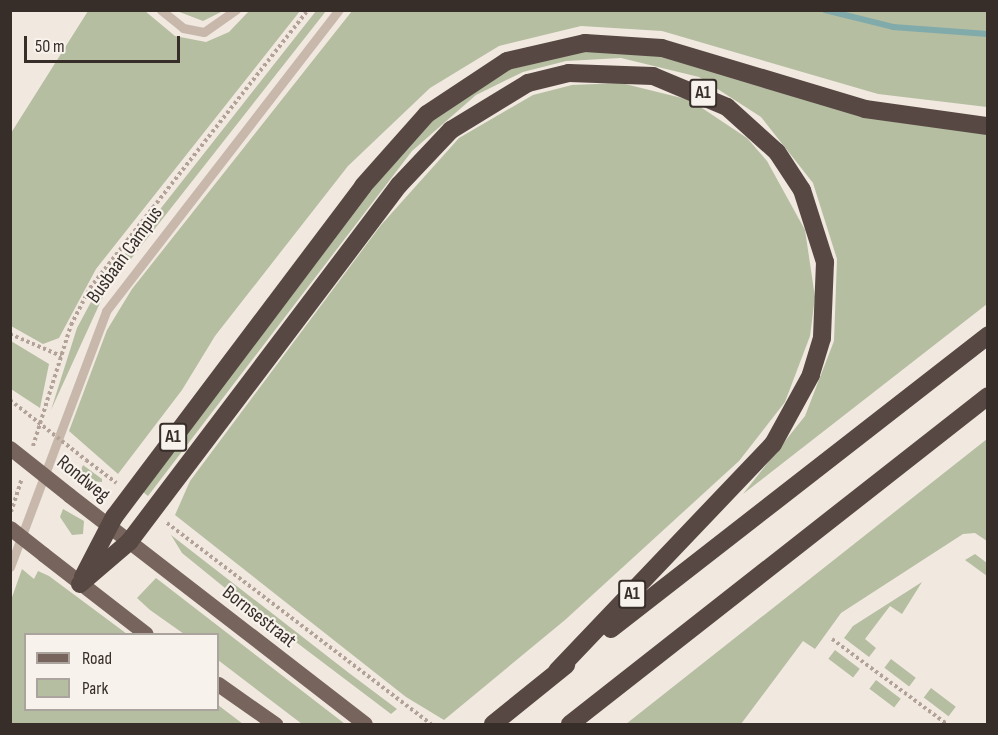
<!DOCTYPE html>
<style>
body{margin:0}
#map{position:relative;width:998px;height:735px;overflow:hidden;background:#f1e8e0;font-family:"Sofia Sans Condensed",sans-serif}
div>[style]{position:absolute}
.green>*{inset:0;background:#b5bea1;transform-origin:0 0}
.stream>*{height:6px;margin:-3px;padding:0 3px;transform-origin:3px;border-radius:3px;background:#81aaab}
.path>*{height:4px;margin-top:-2px;transform-origin:0;background:repeating-linear-gradient(90deg,#b3a297 0 3px,transparent 0 6px)}
.service>*{height:9px;margin:-4.5px;padding:0 4.5px;transform-origin:4.5px;border-radius:4.5px;background:#c8b8ac}
.primary>*{height:15px;margin:-7.5px;padding:0 7.5px;transform-origin:7.5px;border-radius:7.5px;background:#77655d}
.motorway>*{height:18px;margin:-9px;padding:0 9px;transform-origin:9px;border-radius:9px;background:#574843}
.path-bridge>*{height:4px;margin-top:-2px;transform-origin:0;background:repeating-linear-gradient(90deg,#b3a297 0 3px,transparent 0 6px)}
.primary-bridge>*{height:15px;margin:-7.5px;padding:0 7.5px;transform-origin:7.5px;border-radius:7.5px;background:#77655d}
span{translate:-50% -50%;white-space:nowrap;text-align:center;line-height:1.15;-webkit-text-stroke:4.5px #f8f2ec;paint-order:stroke}
.shield-label span{padding:2px 4px;background:#f8f2ec;border:2px solid;border-radius:4px;-webkit-text-stroke-width:0}
.shield-label{font-size:18px;color:#372e2a;font-weight:700}
.street-label{font-size:20px;color:#372e2a}
.frame{position:absolute;inset:0;border:12px solid #372e2a;pointer-events:none}
.legend{position:absolute;left:24px;top:633px;width:195px;height:78px;box-sizing:border-box;background:#f8f2ec;border:2px solid #aba49e;margin:0;padding:8px 10px;list-style:none;font-size:18px;color:#372e2a}
.legend li{display:flex;align-items:center;gap:12px;height:30px}
.legend b{width:30px;border:2px solid #aba49e}
.scale{position:absolute;left:24px;top:36px;width:156px;height:27px;box-sizing:border-box;border:3px solid #372e2a;border-top:0;padding-left:8px;font-size:18px;line-height:21px;white-space:nowrap;color:#372e2a;-webkit-text-stroke:4px #f8f2ec;paint-order:stroke}
</style>
<div id="map">
<div class="green">
<i style="clip-path:polygon(88px 11px,145px 11px,175px 36px,206px 42px,229px 32px,249px 11px,300px 11px,96px 269px,59px 338px,43px 344px,11px 326px,11px 133px)"></i>
<i style="clip-path:polygon(177px 11px,223px 11px,203px 21px)"></i>
<i style="clip-path:polygon(316px 11px,326px 11px,105px 292px,51px 410px,77px 328px,99px 287px)"></i>
<i style="clip-path:polygon(352px 11px,987px 11px,987px 107px,878px 94px,662px 31px,581px 26px,499px 46px,430px 88px,348px 166px,215px 336px,182px 390px,118px 474px,69px 431px,107px 330px,132px 289px)"></i>
<i style="clip-path:polygon(581px 51px,658px 55px,896px 122px,987px 132px,987px 304px,743px 494px,805px 416px,834px 341px,837px 259px,813px 183px,761px 117px,699px 77px,621px 58px,566px 61px,523px 72px,476px 95px,412px 151px,148px 496px,143px 492px,399px 154px,445px 108px,508px 70px)"></i>
<i style="clip-path:polygon(621px 83px,690px 100px,747px 138px,767px 161px,805px 230px,815px 297px,810px 336px,785px 402px,739px 461px,565px 620px,444px 720px,406px 697px,175px 515px,190px 481px,381px 225px,459px 138px,533px 95px,572px 85px)"></i>
<i style="clip-path:polygon(11px 341px,49px 364px,40px 408px,11px 389px)"></i>
<i style="clip-path:polygon(987px 439px,987px 541px,975px 533px,963px 534px,841px 613px,815px 649px,803px 641px,741px 724px,626px 724px)"></i>
<i style="clip-path:polygon(83px 465px,102px 479px,102px 482px,77px 480px)"></i>
<i style="clip-path:polygon(63px 509px,84px 521px,83px 534px,72px 535px,60px 517px)"></i>
<i style="clip-path:polygon(171px 535px,349px 673px,397px 709px,391px 714px,230px 592px,182px 553px)"></i>
<i style="clip-path:polygon(975px 554px,987px 563px,987px 576px,965px 560px)"></i>
<i style="clip-path:polygon(22px 569px,34px 579px,38px 571px,49px 576px,127px 634px,26px 634px,26px 710px,218px 710px,218px 705px,243px 724px,11px 724px,11px 600px)"></i>
<i style="clip-path:polygon(156px 578px,345px 724px,302px 724px,218px 660px,218px 634px,184px 634px,150px 610px,137px 598px)"></i>
<i style="clip-path:polygon(922px 582px,902px 614px,890px 606px,865px 639px,876px 648px,869px 657px,844px 638px,853px 626px)"></i>
<i style="left:835px;top:650px;width:31px;height:11px;rotate:37deg"></i>
<i style="left:891px;top:659px;width:31px;height:11px;rotate:37deg"></i>
<i style="left:876px;top:680px;width:31px;height:11px;rotate:37deg"></i>
<i style="left:931px;top:688px;width:31px;height:12px;rotate:37deg"></i>
</div>
<div class="stream">
<i style="left:825px;top:10px;width:70px;rotate:14deg"></i>
<i style="left:893px;top:27px;width:95px;rotate:4.2deg"></i>
</div>
<div class="path">
<i style="left:10px;top:334px;width:56px;rotate:23.3deg"></i>
<i style="left:33px;top:446px;width:127px;rotate:-72.6deg"></i>
<i style="left:71px;top:325px;width:42px;rotate:-62.8deg"></i>
<i style="left:90px;top:288px;width:353px;rotate:-51.9deg"></i>
<i style="left:86px;top:460px;width:38px;rotate:37deg"></i>
<i style="left:11px;top:512px;width:35px;rotate:-72deg"></i>
<i style="left:167px;top:523px;width:332px;rotate:37.3deg"></i>
<i style="left:832px;top:639px;width:143px;rotate:36.5deg"></i>
</div>
<div class="service">
<i style="left:161px;top:10px;width:28px;rotate:39deg"></i>
<i style="left:183px;top:28px;width:21px;rotate:11deg"></i>
<i style="left:204px;top:32px;width:39px;rotate:-35deg"></i>
<i style="left:10px;top:567px;width:273px;rotate:-69.4deg"></i>
<i style="left:106px;top:311px;width:381px;rotate:-52.3deg"></i>
</div>
<div class="primary">
<i style="left:69px;top:495px;width:374px;rotate:37.7deg"></i>
<i style="left:43px;top:554px;width:130px;rotate:37.8deg"></i>
<i style="left:218px;top:684px;width:70px;rotate:35.1deg"></i>
</div>
<div class="motorway">
<i style="left:83px;top:577px;width:68px;rotate:-62.7deg"></i>
<i style="left:114px;top:517px;width:414px;rotate:-53deg"></i>
<i style="left:363px;top:186px;width:96px;rotate:-48.4deg"></i>
<i style="left:427px;top:114px;width:96px;rotate:-33.5deg"></i>
<i style="left:507px;top:61px;width:80px;rotate:-13deg"></i>
<i style="left:585px;top:43px;width:77px;rotate:3.7deg"></i>
<i style="left:662px;top:48px;width:212px;rotate:16.7deg"></i>
<i style="left:865px;top:109px;width:124px;rotate:7.9deg"></i>
<i style="left:80px;top:584px;width:65px;rotate:-40.6deg"></i>
<i style="left:129px;top:542px;width:448px;rotate:-52.9deg"></i>
<i style="left:399px;top:185px;width:76px;rotate:-46.6deg"></i>
<i style="left:451px;top:130px;width:90px;rotate:-31.4deg"></i>
<i style="left:528px;top:83px;width:42px;rotate:-13.7deg"></i>
<i style="left:569px;top:73px;width:84px;rotate:2deg"></i>
<i style="left:653px;top:76px;width:80px;rotate:22.7deg"></i>
<i style="left:727px;top:107px;width:67px;rotate:42deg"></i>
<i style="left:777px;top:152px;width:45px;rotate:56.7deg"></i>
<i style="left:802px;top:190px;width:76px;rotate:72.3deg"></i>
<i style="left:825px;top:262px;width:76px;rotate:92.3deg"></i>
<i style="left:822px;top:338px;width:39px;rotate:107deg"></i>
<i style="left:811px;top:375px;width:79px;rotate:118.8deg"></i>
<i style="left:773px;top:444px;width:313px;rotate:133.6deg"></i>
<i style="left:611px;top:629px;width:478px;rotate:-37.9deg"></i>
<i style="left:493px;top:724px;width:94px;rotate:-38.9deg"></i>
<i style="left:570px;top:724px;width:531px;rotate:-38.12deg"></i>
</div>
<div class="path-bridge">
<i style="left:10px;top:400px;width:97px;rotate:38.3deg"></i>
</div>
<div class="primary-bridge">
<i style="left:10px;top:448px;width:75px;rotate:38.5deg"></i>
<i style="left:10px;top:528px;width:42px;rotate:38.2deg"></i>
</div>
<div class="shield-label">
<span style="left:703px;top:93px">A1</span>
<span style="left:173px;top:437px">A1</span>
<span style="left:632px;top:594px">A1</span>
</div>
<div class="street-label">
<span style="left:125px;top:255px;rotate:-54deg">Busbaan Campus</span>
<span style="left:83px;top:479px;rotate:39deg">Rondweg</span>
<span style="left:259px;top:617px;rotate:38deg">Bornsestraat</span>
</div>
<div class="frame"></div>
<ul class="legend">
<li><b style="height:8px;background:#77655d"></b>Road</li>
<li><b style="height:16px;background:#b5bea1"></b>Park</li>
</ul>
<div class="scale">50 m</div>
</div>
